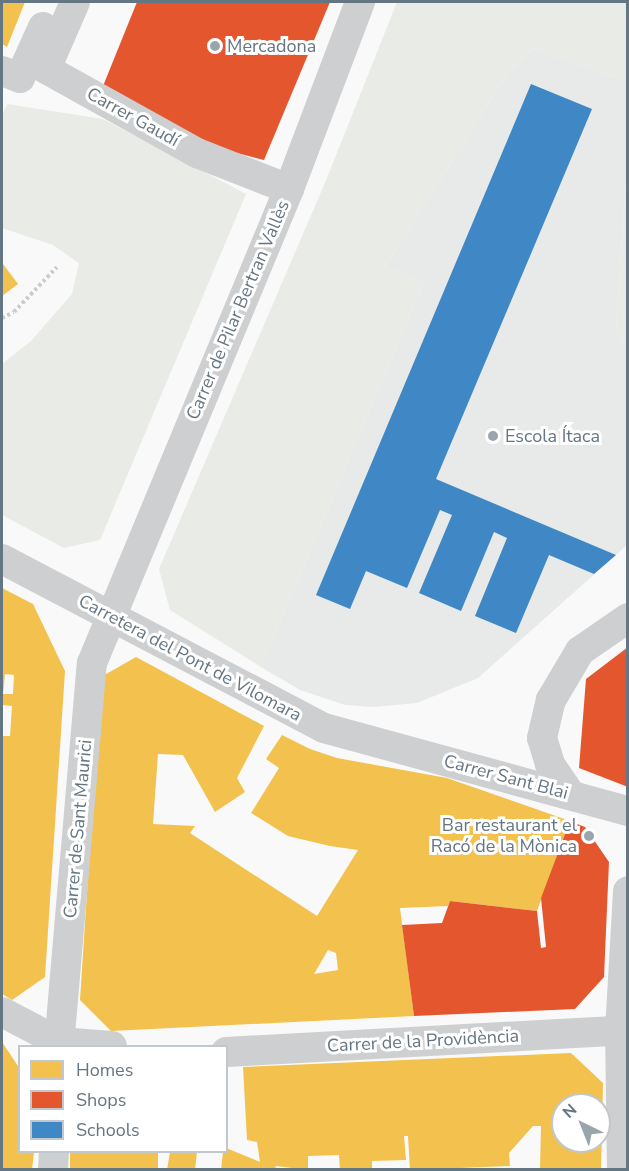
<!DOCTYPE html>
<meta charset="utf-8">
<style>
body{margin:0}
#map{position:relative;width:629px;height:1171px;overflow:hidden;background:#f9f9f9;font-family:"Nunito Sans",sans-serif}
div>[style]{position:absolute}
.built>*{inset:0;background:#e8e9e9}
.green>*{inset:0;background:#e8ebe6}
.homes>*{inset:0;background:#f2c14e;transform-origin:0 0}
.shops>*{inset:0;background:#e4572e}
.schools>*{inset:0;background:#3f88c5}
.path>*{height:4px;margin-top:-2px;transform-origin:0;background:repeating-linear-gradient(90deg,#cbcccd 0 3px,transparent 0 6px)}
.minor>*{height:30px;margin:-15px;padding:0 15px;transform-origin:15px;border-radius:15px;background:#cecfd0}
.dots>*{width:16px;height:16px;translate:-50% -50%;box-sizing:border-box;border:3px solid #fff;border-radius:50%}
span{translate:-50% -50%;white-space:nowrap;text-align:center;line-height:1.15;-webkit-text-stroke:6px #fff;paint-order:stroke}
.poi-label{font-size:18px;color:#657683}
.left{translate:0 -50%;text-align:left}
.right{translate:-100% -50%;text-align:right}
.street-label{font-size:18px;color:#657683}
.frame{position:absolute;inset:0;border:3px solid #657683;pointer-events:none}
.legend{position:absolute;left:18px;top:1045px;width:210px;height:108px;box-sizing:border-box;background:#fff;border:2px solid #c1c8cd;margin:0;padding:8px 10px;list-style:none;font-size:18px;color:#657683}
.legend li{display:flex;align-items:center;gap:12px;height:30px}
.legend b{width:30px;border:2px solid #c1c8cd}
.north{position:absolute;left:551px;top:1093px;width:60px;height:60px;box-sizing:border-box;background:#fff;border:2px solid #c1c8cd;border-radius:50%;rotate:317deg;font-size:16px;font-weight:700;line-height:24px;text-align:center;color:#657683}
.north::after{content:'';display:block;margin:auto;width:21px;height:27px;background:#99a4ac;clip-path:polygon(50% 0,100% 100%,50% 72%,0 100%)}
</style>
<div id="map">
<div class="built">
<i style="clip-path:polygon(533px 48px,627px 82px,627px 164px,616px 327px,628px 359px,627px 545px,478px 678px,417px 703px,374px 707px,345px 705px,300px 690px,261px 667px,424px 282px,385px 267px,508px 73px)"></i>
</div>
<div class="green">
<i style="clip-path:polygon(397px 2px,627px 2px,627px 82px,533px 48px,508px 73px,385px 267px,424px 282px,261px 667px,170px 610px,159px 569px,327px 178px)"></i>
<i style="clip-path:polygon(7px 104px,103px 119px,246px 194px,100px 540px,64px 548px,2px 515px,2px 364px,31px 341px,72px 294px,79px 263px,53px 245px,2px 228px,2px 116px)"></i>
<i style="clip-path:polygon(627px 164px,627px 359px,616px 327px)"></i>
</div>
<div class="homes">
<i style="clip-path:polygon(2px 2px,25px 2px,7px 47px,2px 44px)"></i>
<i style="clip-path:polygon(3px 264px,18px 284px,2px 296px,2px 265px)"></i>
<i style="clip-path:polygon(evenodd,2px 588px,33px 604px,65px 671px,45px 977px,12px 1000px,2px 994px,2px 763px,3px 736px,10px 736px,12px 706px,2px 705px,2px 588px,5px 674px,14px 675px,13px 694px,3px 694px,5px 674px)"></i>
<i style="clip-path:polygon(evenodd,136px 657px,264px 726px,237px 778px,245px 792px,215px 812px,183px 755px,158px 754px,153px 824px,195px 826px,190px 833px,317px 916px,358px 850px,330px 846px,288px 836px,251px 813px,279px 768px,266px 759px,282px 735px,310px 749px,337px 758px,447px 778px,570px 821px,537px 911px,450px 901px,448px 906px,400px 908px,414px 1016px,111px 1031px,80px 1000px,101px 677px,136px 657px,328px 950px,336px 953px,338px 970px,314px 974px,328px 950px)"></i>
<i style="clip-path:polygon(2px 1042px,20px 1069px,20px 1152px,34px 1152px,32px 1170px,2px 1170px)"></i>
<i style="clip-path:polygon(evenodd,571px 1053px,603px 1083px,601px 1170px,540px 1170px,541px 1126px,533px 1126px,509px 1153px,510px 1166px,410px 1170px,408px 1136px,404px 1136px,406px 1160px,372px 1161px,372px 1170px,340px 1170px,339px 1155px,308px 1156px,308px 1170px,276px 1166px,275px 1170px,221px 1170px,223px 1152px,226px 1152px,226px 1148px,260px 1162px,257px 1142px,247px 1140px,243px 1067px,571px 1053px,563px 1105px,599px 1105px,599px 1141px,563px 1141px,563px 1105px)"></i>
<i style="left:70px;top:1152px;width:88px;height:18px"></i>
<i style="clip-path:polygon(170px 1152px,197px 1152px,195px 1170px,167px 1170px)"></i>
</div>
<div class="shops">
<i style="clip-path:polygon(137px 2px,330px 2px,264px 160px,199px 143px,101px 91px)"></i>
<i style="clip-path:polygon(628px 647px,628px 787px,579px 768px,586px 679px)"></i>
<i style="clip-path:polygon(570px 821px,585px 827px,609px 862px,604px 977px,575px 1009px,414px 1016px,402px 925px,442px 923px,450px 901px,537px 911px,541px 948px,546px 947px,541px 898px)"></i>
</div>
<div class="schools">
<i style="clip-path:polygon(531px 84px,592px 109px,436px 479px,616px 555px,594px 574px,549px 555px,516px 633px,475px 616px,507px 538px,494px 532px,461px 611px,419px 593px,452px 515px,440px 510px,407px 588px,366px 571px,350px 609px,316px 595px)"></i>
</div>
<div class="path">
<i style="left:2px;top:318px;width:13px;rotate:-27deg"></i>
<i style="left:14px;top:312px;width:62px;rotate:-46.3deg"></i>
</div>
<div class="minor">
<i style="left:75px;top:2px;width:73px;rotate:113.4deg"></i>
<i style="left:46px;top:69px;width:173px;rotate:29.1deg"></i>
<i style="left:197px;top:153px;width:99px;rotate:21.4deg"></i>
<i style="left:2px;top:71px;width:19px;rotate:21deg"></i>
<i style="left:20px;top:78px;width:56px;rotate:-65.7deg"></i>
<i style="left:2px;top:559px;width:364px;rotate:27.7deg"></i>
<i style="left:324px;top:728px;width:315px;rotate:15.3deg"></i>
<i style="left:570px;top:794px;width:36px;rotate:-124deg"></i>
<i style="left:550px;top:764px;width:27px;rotate:-107deg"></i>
<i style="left:542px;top:738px;width:39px;rotate:-77deg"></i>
<i style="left:551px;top:700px;width:57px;rotate:-59.4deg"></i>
<i style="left:580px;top:651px;width:58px;rotate:-34.5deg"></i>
<i style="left:2px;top:1012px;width:64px;rotate:27.8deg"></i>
<i style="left:59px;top:1042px;width:53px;rotate:4.3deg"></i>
<i style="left:59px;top:1046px;width:384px;rotate:-85.1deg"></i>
<i style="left:92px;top:663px;width:513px;rotate:-67.43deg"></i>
<i style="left:289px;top:189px;width:200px;rotate:-69.2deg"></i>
<i style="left:226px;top:1052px;width:395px;rotate:-3.1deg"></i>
<i style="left:53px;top:1170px;width:18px;rotate:-87deg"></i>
<i style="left:622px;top:1170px;width:139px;rotate:-90.8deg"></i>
<i style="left:620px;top:1031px;width:140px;rotate:-86.7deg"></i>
</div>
<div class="dots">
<i style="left:215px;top:46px;background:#99a4ac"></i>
<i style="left:493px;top:436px;background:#99a4ac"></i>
<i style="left:589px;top:836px;background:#99a4ac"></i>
</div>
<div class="poi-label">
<span class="left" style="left:227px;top:46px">Mercadona</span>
<span class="left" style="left:505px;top:436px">Escola Ítaca</span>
<span class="right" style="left:577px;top:836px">Bar restaurant el<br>Racó de la Mònica</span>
</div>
<div class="street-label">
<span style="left:133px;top:117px;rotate:29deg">Carrer Gaudí</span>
<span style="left:238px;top:310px;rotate:-67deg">Carrer de Pilar Bertran Vallès</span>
<span style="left:190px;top:658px;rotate:28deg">Carretera del Pont de Vilomara</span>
<span style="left:506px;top:777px;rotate:15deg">Carrer Sant Blai</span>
<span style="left:78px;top:829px;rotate:-85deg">Carrer de Sant Maurici</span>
<span style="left:423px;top:1041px;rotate:-3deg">Carrer de la Providència</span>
</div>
<div class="frame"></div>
<ul class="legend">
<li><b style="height:16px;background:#f2c14e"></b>Homes</li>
<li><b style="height:16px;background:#e4572e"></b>Shops</li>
<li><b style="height:16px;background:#3f88c5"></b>Schools</li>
</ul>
<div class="north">N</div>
</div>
